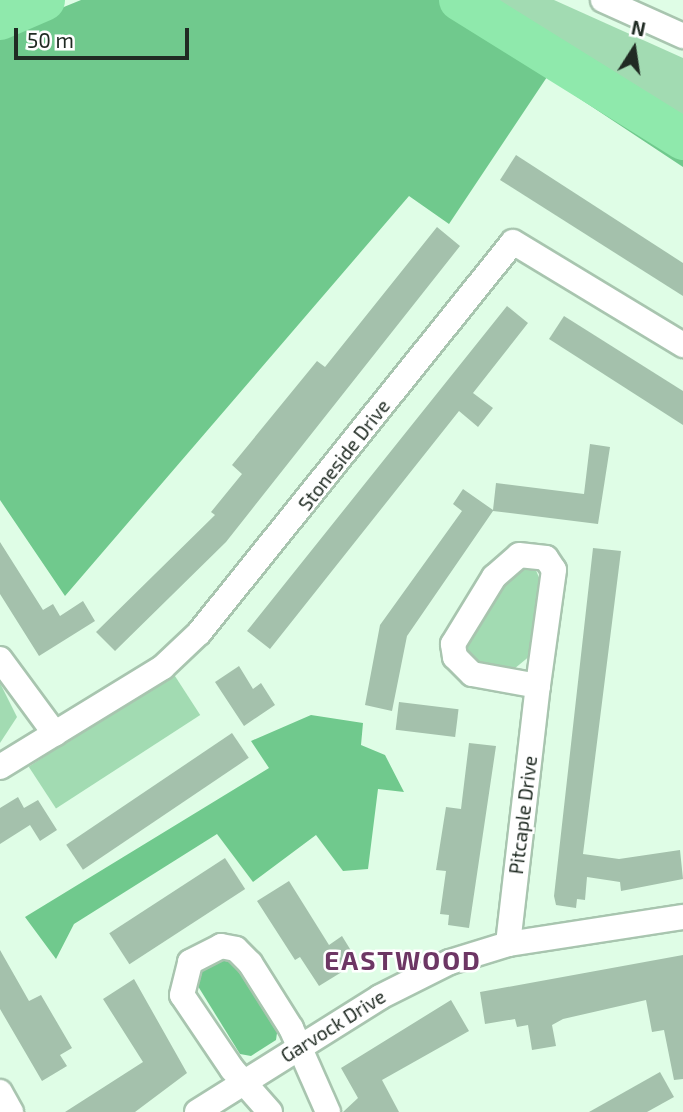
<!DOCTYPE html>
<style>
body{margin:0}
#map{position:relative;width:683px;height:1112px;overflow:hidden;background:#dffde6;font-family:"Exo 2",sans-serif}
div>[style]{position:absolute}
.green>*{inset:0;background:#a2dbb2;transform-origin:0 0}
.forest>*{inset:0;background:#70c98d}
.river>*{height:42px;margin:-21px;padding:0 21px;transform-origin:21px;border-radius:21px;background:#8fe9ac}
.building>*{inset:0;background:#a4c1ac;transform-origin:0 0}
.roads{filter:drop-shadow(2px 0 #a8c5af) drop-shadow(-2px 0 #a8c5af) drop-shadow(0 2px #a8c5af) drop-shadow(0 -2px #a8c5af)}
.minor>*{height:24px;margin:-12px;padding:0 12px;transform-origin:12px;border-radius:12px;background:#fff}
span{translate:-50% -50%;white-space:nowrap;text-align:center;line-height:1.15;-webkit-text-stroke:5px #fff;paint-order:stroke}
.street-label{font-size:19px;color:#202b23}
.district-label{font-size:26px;color:#6d3664;font-weight:700;letter-spacing:2px}
.north{position:absolute;left:599px;top:14px;width:70px;height:70px;-webkit-text-stroke:5px #fff;paint-order:stroke;rotate:12deg;font-size:19px;font-weight:700;line-height:28px;text-align:center;color:#202b23}
.north::after{content:'';display:block;margin:auto;width:24px;height:32px;background:#202b23;clip-path:polygon(50% 0,100% 100%,50% 72%,0 100%)}
.scale{position:absolute;left:14px;top:28px;width:175px;height:32px;box-sizing:border-box;border:4px solid #202b23;border-top:0;padding-left:9px;font-size:21px;line-height:24px;white-space:nowrap;color:#202b23;-webkit-text-stroke:5px #fff;paint-order:stroke}
</style>
<div id="map">
<div class="green">
<i style="clip-path:polygon(487px 0,554px 0,683px 58px,683px 123px)"></i>
<i style="clip-path:polygon(524px 564px,535px 568px,540px 580px,531px 655px,514px 669px,477px 663px,465px 652px,468px 629px,512px 569px)"></i>
<i style="left:173px;top:673px;width:50px;height:172px;rotate:57deg"></i>
<i style="clip-path:polygon(0 683px,17px 717px,0 743px)"></i>
</div>
<div class="forest">
<i style="clip-path:polygon(81px 0,442px 0,683px 145px,683px 167px,547px 77px,449px 224px,409px 196px,65px 596px,0 500px,0 33px)"></i>
<i style="clip-path:polygon(311px 715px,363px 723px,361px 745px,385px 755px,404px 792px,378px 789px,368px 869px,343px 871px,316px 835px,253px 882px,217px 834px,74px 924px,56px 959px,25px 917px,269px 768px,251px 741px)"></i>
<i style="clip-path:polygon(218px 954px,233px 957px,278px 1026px,276px 1040px,251px 1056px,240px 1054px,196px 983px,195px 968px)"></i>
</div>
<div class="river">
<i style="left:460px;top:0;width:263px;rotate:31.9deg"></i>
<i style="left:0;top:19px;width:48px;rotate:-23.4deg"></i>
</div>
<div class="building">
<i style="clip-path:polygon(516px 155px,683px 263px,683px 296px,500px 180px)"></i>
<i style="clip-path:polygon(437px 227px,460px 246px,226px 542px,115px 651px,96px 632px,215px 515px,211px 512px,242px 474px,232px 465px,317px 361px,325px 367px)"></i>
<i style="clip-path:polygon(507px 306px,528px 323px,473px 393px,493px 408px,478px 427px,459px 411px,270px 649px,247px 631px)"></i>
<i style="clip-path:polygon(564px 316px,683px 391px,683px 425px,549px 339px)"></i>
<i style="clip-path:polygon(590px 444px,610px 447px,598px 524px,493px 511px,407px 636px,392px 711px,365px 705px,380px 625px,462px 511px,453px 504px,463px 489px,493px 510px,496px 483px,584px 494px)"></i>
<i style="clip-path:polygon(0 542px,43px 610px,53px 604px,60px 616px,83px 601px,95px 621px,39px 656px,0 594px)"></i>
<i style="clip-path:polygon(593px 548px,621px 551px,583px 854px,619px 859px,680px 850px,683px 879px,621px 891px,620px 882px,587px 877px,585px 900px,577px 899px,576px 908px,556px 905px,554px 896px)"></i>
<i style="clip-path:polygon(239px 666px,253px 689px,261px 683px,275px 705px,244px 726px,215px 682px)"></i>
<i style="left:399px;top:702px;width:60px;height:28px;rotate:7deg"></i>
<i style="left:232px;top:733px;width:30px;height:200px;rotate:56deg"></i>
<i style="clip-path:polygon(469px 743px,496px 746px,469px 928px,448px 925px,449px 915px,440px 914px,446px 871px,436px 870px,446px 807px,461px 809px)"></i>
<i style="clip-path:polygon(18px 797px,24px 808px,38px 800px,57px 830px,40px 841px,30px 825px,0 844px,0 808px)"></i>
<i style="left:225px;top:858px;width:37px;height:138px;rotate:57deg"></i>
<i style="clip-path:polygon(289px 881px,329px 945px,342px 936px,358px 962px,319px 986px,300px 957px,295px 960px,257px 901px)"></i>
<i style="clip-path:polygon(0 950px,29px 1001px,41px 995px,72px 1048px,60px 1055px,67px 1066px,42px 1081px,0 1009px)"></i>
<i style="clip-path:polygon(683px 955px,683px 1079px,674px 1080px,664px 1030px,652px 1032px,646px 1000px,563px 1019px,552px 1025px,556px 1046px,532px 1050px,528px 1025px,517px 1027px,515px 1019px,485px 1024px,480px 992px)"></i>
<i style="clip-path:polygon(134px 979px,187px 1073px,135px 1112px,65px 1112px,143px 1062px,103px 999px)"></i>
<i style="clip-path:polygon(451px 1000px,469px 1031px,382px 1080px,399px 1112px,343px 1112px,358px 1098px,341px 1068px)"></i>
<i style="clip-path:polygon(660px 1072px,674px 1097px,647px 1112px,589px 1112px)"></i>
</div>
<div class="roads">
<div class="minor">
<i style="left:603px;top:0;width:88px;rotate:24.2deg"></i>
<i style="left:0;top:659px;width:93px;rotate:53.7deg"></i>
<i style="left:0;top:767px;width:191px;rotate:-31.5deg"></i>
<i style="left:163px;top:667px;width:50px;rotate:-43.4deg"></i>
<i style="left:199px;top:633px;width:501px;rotate:-51.23deg"></i>
<i style="left:513px;top:242px;width:199px;rotate:31.2deg"></i>
<i style="left:508px;top:944px;width:260px;rotate:-83.4deg"></i>
<i style="left:538px;top:686px;width:67px;rotate:-169.7deg"></i>
<i style="left:472px;top:674px;width:24px;rotate:-135deg"></i>
<i style="left:455px;top:657px;width:13px;rotate:-99deg"></i>
<i style="left:453px;top:644px;width:79px;rotate:-58.5deg"></i>
<i style="left:494px;top:577px;width:33px;rotate:-41deg"></i>
<i style="left:519px;top:555px;width:27px;rotate:6deg"></i>
<i style="left:546px;top:558px;width:14px;rotate:56deg"></i>
<i style="left:554px;top:570px;width:117px;rotate:97.9deg"></i>
<i style="left:0;top:1092px;width:23px;rotate:61deg"></i>
<i style="left:197px;top:1112px;width:216px;rotate:-32.1deg"></i>
<i style="left:380px;top:997px;width:78px;rotate:-26.6deg"></i>
<i style="left:450px;top:962px;width:61px;rotate:-17.2deg"></i>
<i style="left:508px;top:944px;width:177px;rotate:-8.8deg"></i>
<i style="left:270px;top:1112px;width:57px;rotate:-131.5deg"></i>
<i style="left:232px;top:1069px;width:89px;rotate:-124deg"></i>
<i style="left:182px;top:995px;width:34px;rotate:-76deg"></i>
<i style="left:190px;top:962px;width:35px;rotate:-27deg"></i>
<i style="left:221px;top:946px;width:15px;rotate:11deg"></i>
<i style="left:236px;top:949px;width:20px;rotate:45deg"></i>
<i style="left:250px;top:963px;width:77px;rotate:57.8deg"></i>
<i style="left:291px;top:1028px;width:92px;rotate:66.2deg"></i>
</div>
</div>
<div class="street-label">
<span style="left:344px;top:455px;rotate:-52deg">Stoneside Drive</span>
<span style="left:523px;top:815px;rotate:-83deg">Pitcaple Drive</span>
<span style="left:333px;top:1026px;rotate:-32deg">Garvock Drive</span>
</div>
<div class="district-label">
<span style="left:403px;top:960px">EASTWOOD</span>
</div>
<div class="north">N</div>
<div class="scale">50 m</div>
</div>
